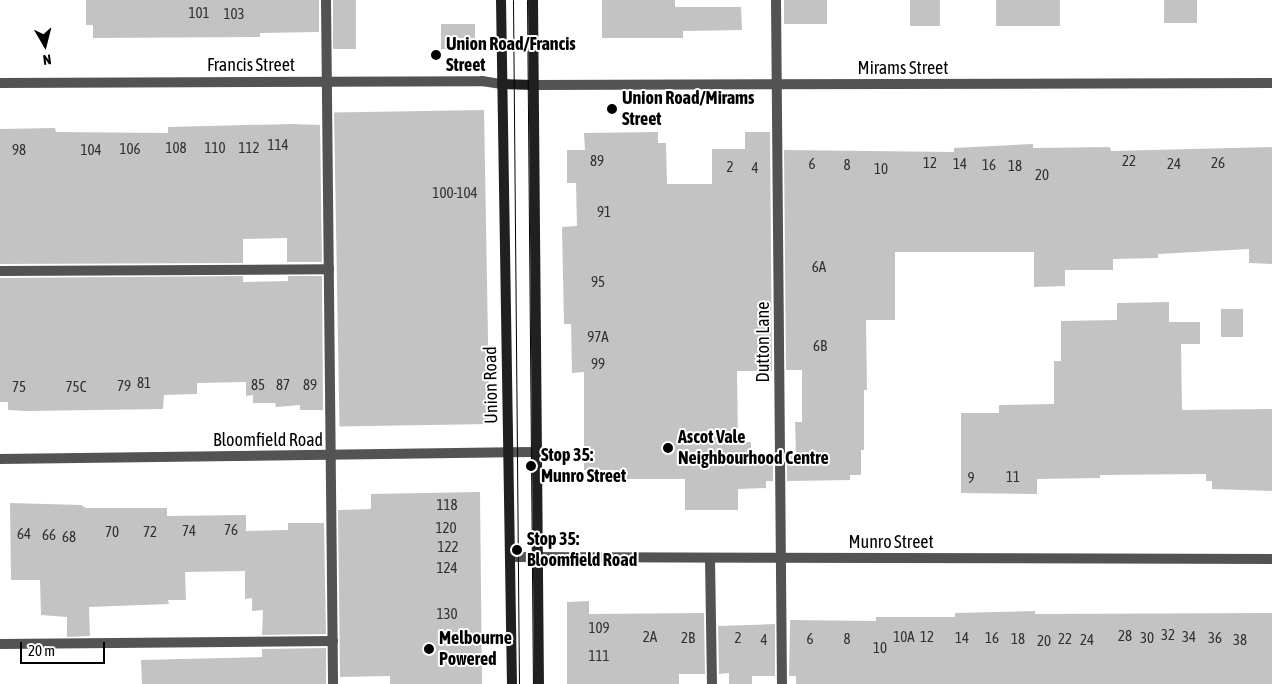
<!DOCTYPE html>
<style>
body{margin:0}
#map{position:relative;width:1272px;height:684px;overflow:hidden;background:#fff;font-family:"Asap Condensed",sans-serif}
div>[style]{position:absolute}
.building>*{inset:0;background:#c3c3c3;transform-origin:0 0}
.lane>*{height:10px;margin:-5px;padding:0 5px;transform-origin:5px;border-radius:5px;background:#535353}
.street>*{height:10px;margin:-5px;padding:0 5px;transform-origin:5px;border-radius:5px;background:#535353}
.secondary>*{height:10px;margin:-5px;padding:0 5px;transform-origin:5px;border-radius:5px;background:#202020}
.tram>*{height:1px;margin:-0.5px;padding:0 0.5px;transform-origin:0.5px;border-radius:0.5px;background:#000}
.dots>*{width:14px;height:14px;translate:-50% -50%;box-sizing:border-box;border:2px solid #fff;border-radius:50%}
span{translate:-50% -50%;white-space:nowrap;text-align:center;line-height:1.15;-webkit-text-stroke:4px #fff;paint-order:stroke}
.number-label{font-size:15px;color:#313131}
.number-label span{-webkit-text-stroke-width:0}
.poi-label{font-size:18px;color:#000;font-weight:700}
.left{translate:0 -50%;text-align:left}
.street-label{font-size:18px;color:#000}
.north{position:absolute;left:20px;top:20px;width:50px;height:50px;-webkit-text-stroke:4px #fff;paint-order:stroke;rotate:172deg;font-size:14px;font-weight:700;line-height:20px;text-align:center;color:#000}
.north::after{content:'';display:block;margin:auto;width:18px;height:22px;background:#000;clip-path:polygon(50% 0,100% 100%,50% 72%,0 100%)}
.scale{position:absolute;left:20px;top:642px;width:85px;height:22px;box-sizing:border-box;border:2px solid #000;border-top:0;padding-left:6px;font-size:15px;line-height:18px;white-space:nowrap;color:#000;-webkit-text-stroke:4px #fff;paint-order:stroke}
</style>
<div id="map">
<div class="building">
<i style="clip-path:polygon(86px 0,319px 0,319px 32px,260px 33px,260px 37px,93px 38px,93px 25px,86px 25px)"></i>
<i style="left:333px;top:0;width:23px;height:49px"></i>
<i style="clip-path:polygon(602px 0,675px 0,675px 7px,741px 7px,742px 30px,683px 31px,683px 38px,602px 38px)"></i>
<i style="left:784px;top:0;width:43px;height:24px"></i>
<i style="left:910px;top:0;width:30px;height:26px"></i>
<i style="left:996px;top:0;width:64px;height:26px"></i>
<i style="left:1164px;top:0;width:33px;height:23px"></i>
<i style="left:441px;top:24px;width:34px;height:25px"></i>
<i style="left:484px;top:110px;width:314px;height:150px;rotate:89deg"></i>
<i style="clip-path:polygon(292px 124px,320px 125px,322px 262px,287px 262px,287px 238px,243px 239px,243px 263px,0 264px,0 129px,55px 128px,56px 132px,168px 133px,168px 127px)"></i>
<i style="clip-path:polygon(658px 132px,658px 143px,666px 143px,667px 184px,712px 184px,712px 149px,745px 149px,745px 132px,770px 132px,772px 371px,737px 371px,738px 442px,751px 442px,751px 454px,773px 454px,773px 481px,766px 481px,766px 488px,738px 489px,738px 510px,685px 510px,685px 479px,614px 479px,614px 470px,584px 470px,584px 372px,572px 373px,571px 324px,564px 324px,562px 227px,577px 226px,576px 183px,567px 183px,567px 150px,585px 150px,584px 133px)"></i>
<i style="clip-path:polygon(1033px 144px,1033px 148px,1110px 147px,1111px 151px,1272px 147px,1272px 264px,1249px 263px,1249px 249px,1158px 254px,1158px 258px,1113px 259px,1113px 270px,1065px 270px,1065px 286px,1034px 287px,1034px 252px,895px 252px,895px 320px,866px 320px,867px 390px,864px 390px,864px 450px,861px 450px,861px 475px,850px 475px,850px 480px,787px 481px,787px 454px,796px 453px,795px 422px,802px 422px,802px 370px,786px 370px,784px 150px,954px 152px,954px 148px)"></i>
<i style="clip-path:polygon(243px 276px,243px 282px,288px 281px,288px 276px,322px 276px,323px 410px,300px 410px,300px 405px,276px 407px,275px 403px,253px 403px,253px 395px,246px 396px,246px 382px,197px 383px,197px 394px,164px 395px,163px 409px,28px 411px,8px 410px,8px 402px,0 402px,0 278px)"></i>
<i style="clip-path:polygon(1169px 302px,1169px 322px,1200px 322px,1200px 344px,1181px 344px,1182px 410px,1272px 409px,1272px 491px,1212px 489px,1212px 481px,1206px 481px,1206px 474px,1100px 475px,1100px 478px,1037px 479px,1037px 494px,961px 493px,961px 413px,999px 413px,999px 405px,1054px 404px,1054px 361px,1061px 361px,1061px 321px,1117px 320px,1117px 303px)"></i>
<i style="left:1221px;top:309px;width:22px;height:28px"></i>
<i style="clip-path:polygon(480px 492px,482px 684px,390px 684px,390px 676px,340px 677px,338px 510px,371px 509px,371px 494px)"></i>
<i style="clip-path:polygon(10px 503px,81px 505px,86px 508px,167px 508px,167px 516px,246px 515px,246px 531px,288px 530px,288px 523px,324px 523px,326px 634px,262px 635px,263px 610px,252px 611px,252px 598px,245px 599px,245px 571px,185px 572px,186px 600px,168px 600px,169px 604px,89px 607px,90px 636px,67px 637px,67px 617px,41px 615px,40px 580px,11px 580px)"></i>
<i style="clip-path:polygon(589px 601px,589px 614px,704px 613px,705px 674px,679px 674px,679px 684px,567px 684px,567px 602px)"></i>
<i style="clip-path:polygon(1035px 611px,1035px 614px,1272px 613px,1272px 684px,796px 684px,796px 676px,789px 676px,790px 620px,876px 621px,876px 617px,955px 617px,955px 613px)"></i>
<i style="clip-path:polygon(775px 624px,775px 676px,752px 676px,752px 684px,729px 684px,729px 673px,719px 674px,718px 626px)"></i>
<i style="clip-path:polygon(326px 648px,326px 684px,142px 684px,141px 660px,262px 657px,262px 649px)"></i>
</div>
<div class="lane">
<i style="left:326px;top:0;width:684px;rotate:89.41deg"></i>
<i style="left:776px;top:0;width:684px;rotate:89.5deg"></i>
<i style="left:0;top:271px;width:329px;rotate:-0.3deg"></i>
<i style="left:710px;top:558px;width:126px;rotate:89.1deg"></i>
<i style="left:0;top:644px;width:333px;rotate:-0.5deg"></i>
</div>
<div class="street">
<i style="left:0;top:83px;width:482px;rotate:-0.2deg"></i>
<i style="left:482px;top:81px;width:20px;rotate:9deg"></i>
<i style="left:534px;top:85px;width:738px;rotate:-0.16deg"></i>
<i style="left:0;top:459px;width:537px;rotate:-0.75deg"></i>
<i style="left:510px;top:557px;width:762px;rotate:0.15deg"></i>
</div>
<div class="secondary">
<i style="left:501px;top:0;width:684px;rotate:89.08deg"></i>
<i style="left:533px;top:0;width:684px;rotate:89.5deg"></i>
<i style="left:502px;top:84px;width:32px;rotate:2deg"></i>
</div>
<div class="tram">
<i style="left:513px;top:0;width:684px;rotate:89.5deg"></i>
<i style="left:527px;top:0;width:684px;rotate:89.5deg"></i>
</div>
<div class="dots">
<i style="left:436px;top:55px;background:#000"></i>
<i style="left:612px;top:109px;background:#000"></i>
<i style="left:668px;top:448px;background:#000"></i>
<i style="left:531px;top:466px;background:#000"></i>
<i style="left:517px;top:550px;background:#000"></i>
<i style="left:429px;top:649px;background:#000"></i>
</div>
<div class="number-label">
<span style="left:199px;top:13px">101</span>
<span style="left:234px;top:14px">103</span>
<span style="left:278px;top:145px">114</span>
<span style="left:176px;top:148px">108</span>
<span style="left:215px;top:148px">110</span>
<span style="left:249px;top:148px">112</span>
<span style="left:130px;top:149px">106</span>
<span style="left:19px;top:150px">98</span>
<span style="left:91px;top:150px">104</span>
<span style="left:597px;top:161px">89</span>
<span style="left:1129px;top:161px">22</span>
<span style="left:930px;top:163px">12</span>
<span style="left:1218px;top:163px">26</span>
<span style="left:812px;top:164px">6</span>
<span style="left:960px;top:164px">14</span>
<span style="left:1174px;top:164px">24</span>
<span style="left:847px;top:165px">8</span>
<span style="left:989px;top:165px">16</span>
<span style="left:1015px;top:166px">18</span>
<span style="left:730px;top:167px">2</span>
<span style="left:755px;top:168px">4</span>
<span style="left:881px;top:169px">10</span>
<span style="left:1042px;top:175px">20</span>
<span style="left:455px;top:193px">100-104</span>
<span style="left:604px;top:212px">91</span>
<span style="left:819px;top:267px">6A</span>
<span style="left:598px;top:282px">95</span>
<span style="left:598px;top:337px">97A</span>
<span style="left:820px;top:346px">6B</span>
<span style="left:598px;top:364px">99</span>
<span style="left:144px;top:383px">81</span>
<span style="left:258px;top:385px">85</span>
<span style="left:283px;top:385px">87</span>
<span style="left:310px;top:385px">89</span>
<span style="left:124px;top:386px">79</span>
<span style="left:19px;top:387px">75</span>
<span style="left:76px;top:387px">75C</span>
<span style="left:1013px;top:477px">11</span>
<span style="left:971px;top:478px">9</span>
<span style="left:447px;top:505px">118</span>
<span style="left:446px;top:528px">120</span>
<span style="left:231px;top:530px">76</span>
<span style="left:189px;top:531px">74</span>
<span style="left:112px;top:532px">70</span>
<span style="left:150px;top:532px">72</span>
<span style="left:24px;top:534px">64</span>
<span style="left:49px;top:535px">66</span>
<span style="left:69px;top:537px">68</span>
<span style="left:448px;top:547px">122</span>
<span style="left:447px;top:568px">124</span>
<span style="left:447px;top:614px">130</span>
<span style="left:599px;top:628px">109</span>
<span style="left:1168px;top:635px">32</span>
<span style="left:1125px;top:636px">28</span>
<span style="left:650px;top:637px">2A</span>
<span style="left:904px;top:637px">10A</span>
<span style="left:927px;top:637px">12</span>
<span style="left:1189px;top:637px">34</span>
<span style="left:688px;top:638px">2B</span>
<span style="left:738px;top:638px">2</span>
<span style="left:962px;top:638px">14</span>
<span style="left:992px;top:638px">16</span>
<span style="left:1147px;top:638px">30</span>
<span style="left:1215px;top:638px">36</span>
<span style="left:810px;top:639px">6</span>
<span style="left:847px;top:639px">8</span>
<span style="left:1018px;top:639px">18</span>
<span style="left:1065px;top:639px">22</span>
<span style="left:764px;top:640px">4</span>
<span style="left:1087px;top:640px">24</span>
<span style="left:1240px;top:640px">38</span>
<span style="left:1044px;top:641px">20</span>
<span style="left:880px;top:648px">10</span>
<span style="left:599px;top:656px">111</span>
</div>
<div class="poi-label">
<span class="left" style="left:446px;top:55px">Union Road/Francis<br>Street</span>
<span class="left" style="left:622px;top:109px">Union Road/Mirams<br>Street</span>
<span class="left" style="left:678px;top:448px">Ascot Vale<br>Neighbourhood Centre</span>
<span class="left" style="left:541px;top:466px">Stop 35:<br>Munro Street</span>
<span class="left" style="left:527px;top:550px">Stop 35:<br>Bloomfield Road</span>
<span class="left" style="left:439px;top:649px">Melbourne<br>Powered</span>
</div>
<div class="street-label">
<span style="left:251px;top:65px">Francis Street</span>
<span style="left:903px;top:68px">Mirams Street</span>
<span style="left:763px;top:342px;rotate:-90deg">Dutton Lane</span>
<span style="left:491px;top:385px;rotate:-91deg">Union Road</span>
<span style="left:268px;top:440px">Bloomfield Road</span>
<span style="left:891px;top:542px">Munro Street</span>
</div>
<div class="north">N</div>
<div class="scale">20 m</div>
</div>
